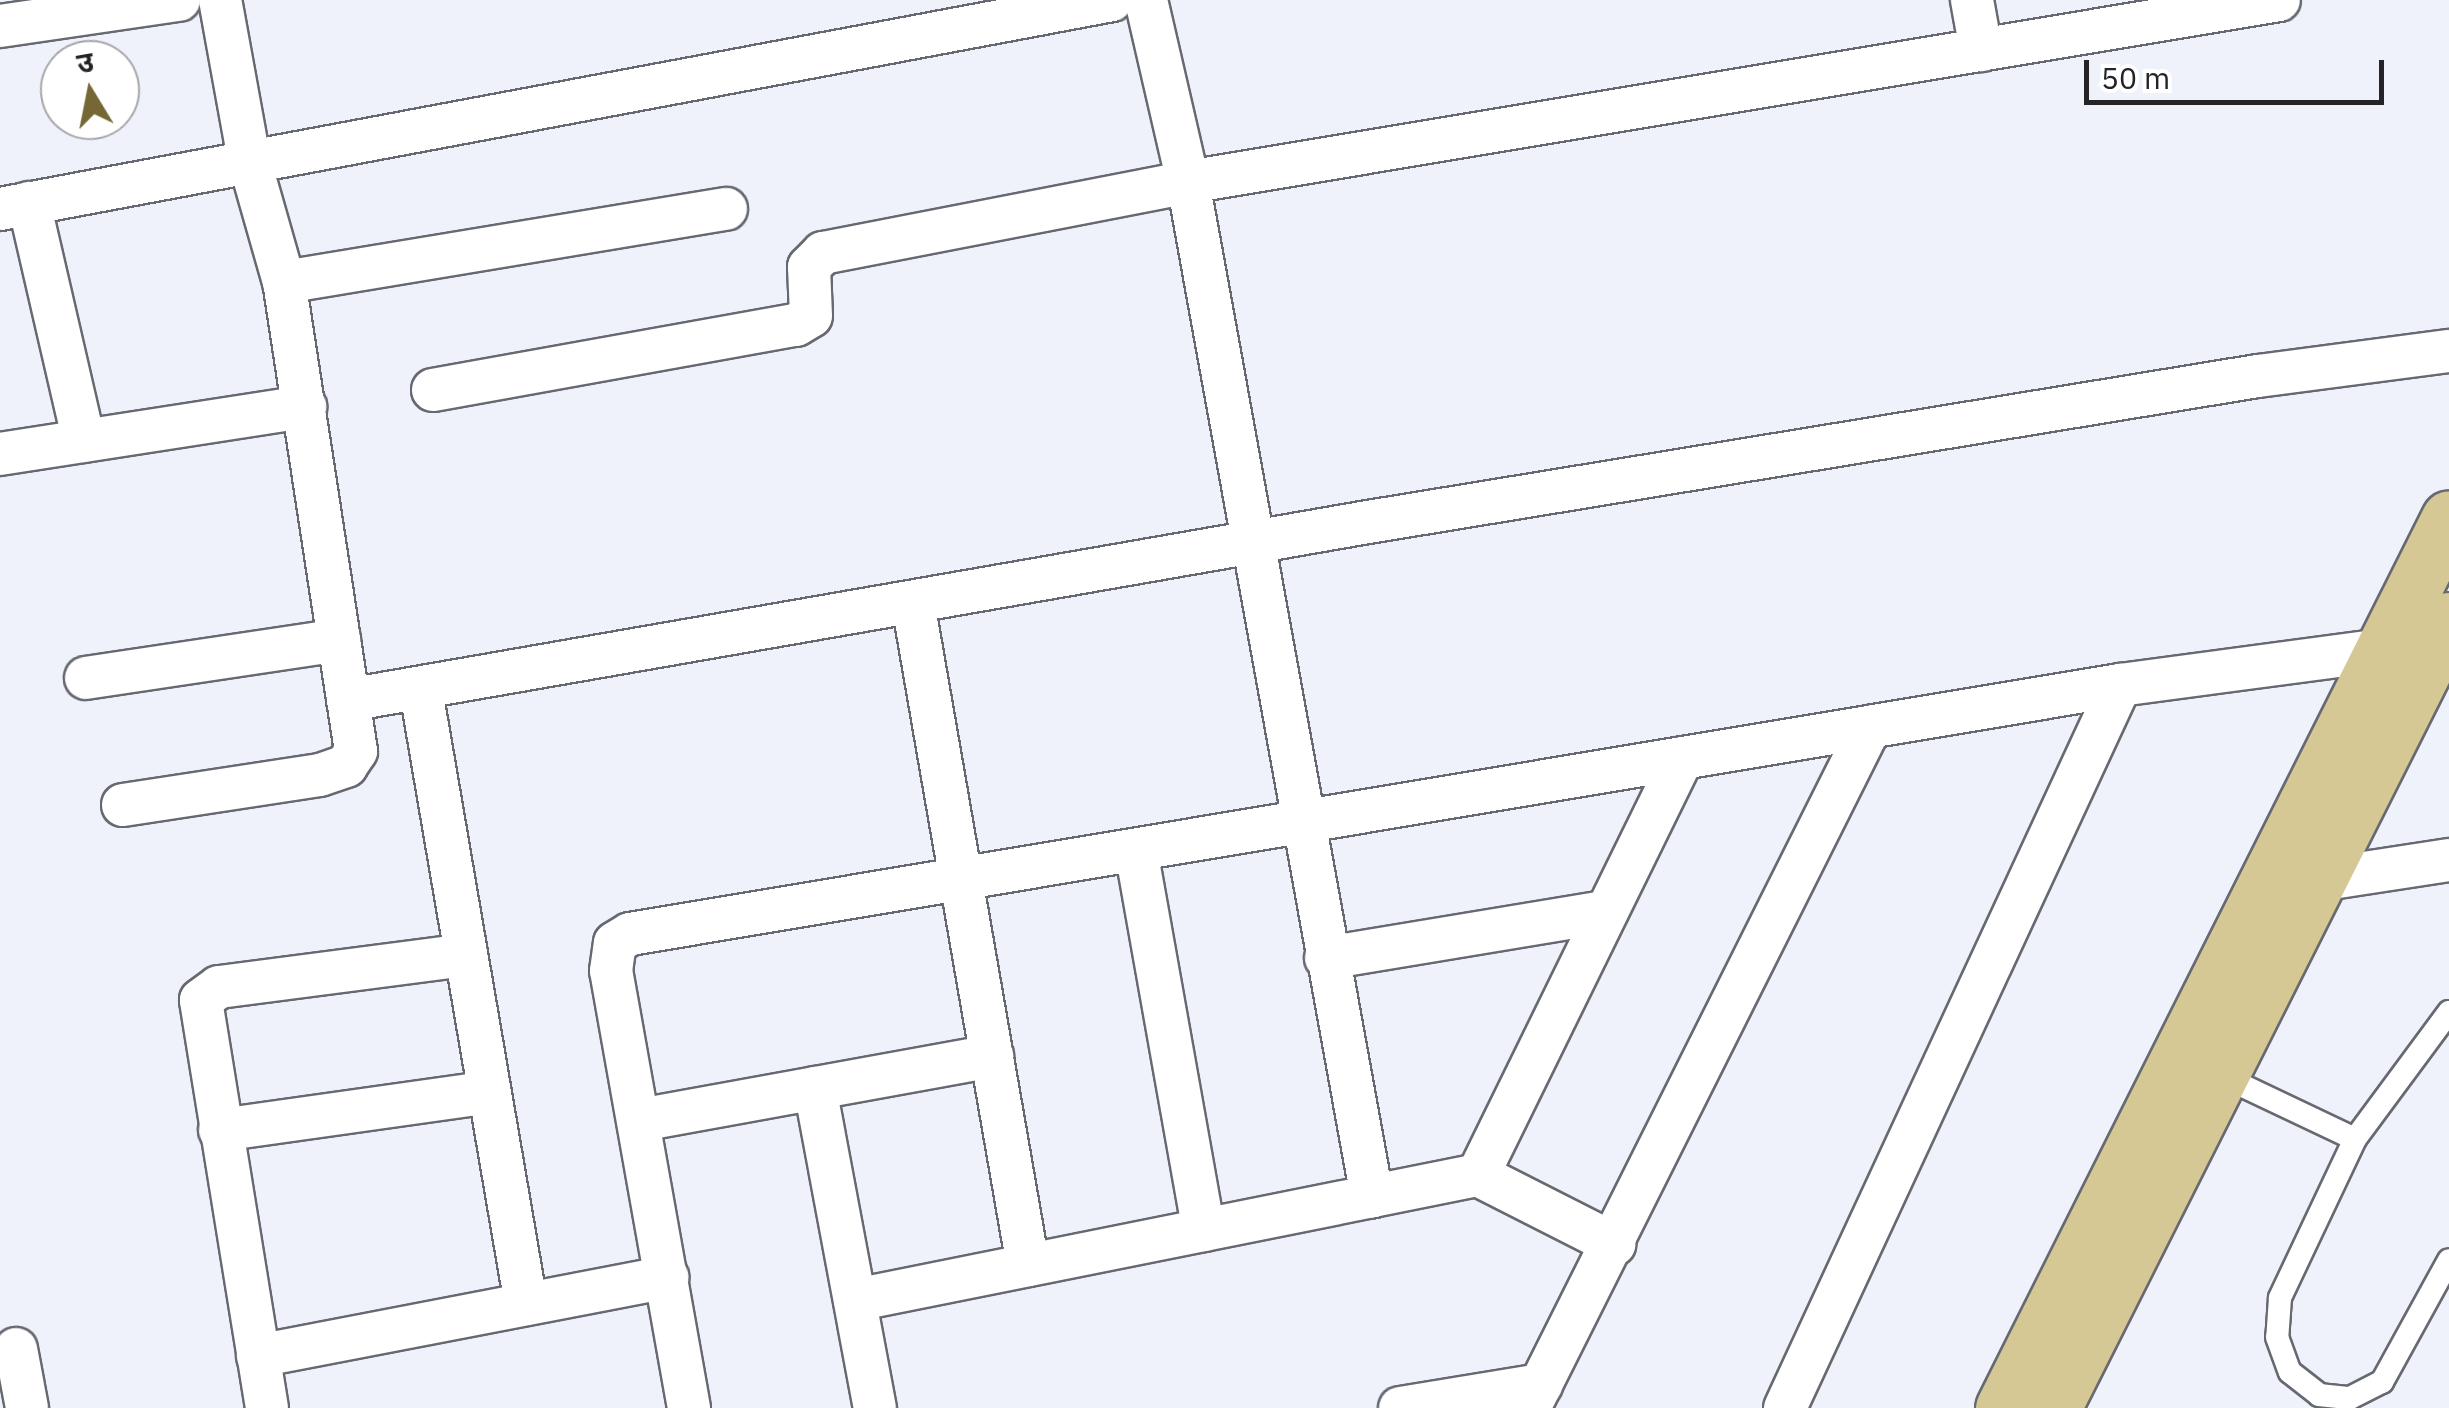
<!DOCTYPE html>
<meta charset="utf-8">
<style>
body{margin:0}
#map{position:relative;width:2449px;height:1408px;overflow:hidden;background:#eff1fb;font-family:"IBM Plex Sans","Noto Sans Devanagari",sans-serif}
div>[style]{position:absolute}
.roads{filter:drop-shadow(2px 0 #676971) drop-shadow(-2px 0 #676971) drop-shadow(0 2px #676971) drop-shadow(0 -2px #676971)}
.lane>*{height:22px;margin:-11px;padding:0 11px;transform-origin:11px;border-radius:11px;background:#fff}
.street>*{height:42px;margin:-21px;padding:0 21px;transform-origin:21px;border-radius:21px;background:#fff}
.primary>*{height:55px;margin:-27.5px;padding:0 27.5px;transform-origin:27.5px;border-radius:27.5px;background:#d5c894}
span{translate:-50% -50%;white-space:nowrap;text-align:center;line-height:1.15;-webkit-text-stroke:8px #fff;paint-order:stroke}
.north{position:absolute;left:40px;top:40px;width:100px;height:100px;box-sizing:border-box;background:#fff;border:2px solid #a7a7a9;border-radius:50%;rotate:350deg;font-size:28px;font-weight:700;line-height:40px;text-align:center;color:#242428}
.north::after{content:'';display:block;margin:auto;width:35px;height:45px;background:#756835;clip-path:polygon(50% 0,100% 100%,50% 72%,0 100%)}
.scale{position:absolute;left:2084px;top:60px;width:300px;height:45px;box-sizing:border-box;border:5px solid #242428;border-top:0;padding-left:12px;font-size:30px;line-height:35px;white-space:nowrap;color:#242428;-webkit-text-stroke:8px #fff;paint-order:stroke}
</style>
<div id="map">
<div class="roads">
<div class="lane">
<i style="left:2220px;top:1075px;width:149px;rotate:25.4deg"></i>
<i style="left:2355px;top:1139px;width:158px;rotate:-53.5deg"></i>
<i style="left:2355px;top:1139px;width:176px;rotate:115.3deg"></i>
<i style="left:2280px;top:1298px;width:39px;rotate:94deg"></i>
<i style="left:2277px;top:1337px;width:37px;rotate:70deg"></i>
<i style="left:2290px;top:1372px;width:37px;rotate:38deg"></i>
<i style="left:2319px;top:1395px;width:31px;rotate:6deg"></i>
<i style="left:2350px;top:1398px;width:36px;rotate:-27deg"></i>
<i style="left:2382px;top:1382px;width:139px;rotate:-61.2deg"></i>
</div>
<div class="street">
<i style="left:1146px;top:0;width:187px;rotate:77deg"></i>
<i style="left:1188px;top:182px;width:1031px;rotate:79.72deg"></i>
<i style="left:1972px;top:0;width:51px;rotate:79.8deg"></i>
<i style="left:0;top:26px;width:181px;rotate:-8.3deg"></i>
<i style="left:29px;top:203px;width:244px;rotate:77deg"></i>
<i style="left:0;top:209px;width:1131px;rotate:-10.64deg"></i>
<i style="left:284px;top:282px;width:448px;rotate:-9.4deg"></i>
<i style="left:433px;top:390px;width:369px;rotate:-10.2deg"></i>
<i style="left:796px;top:325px;width:17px;rotate:-31deg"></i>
<i style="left:811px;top:316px;width:49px;rotate:-92.3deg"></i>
<i style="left:809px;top:267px;width:20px;rotate:-45deg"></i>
<i style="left:823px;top:253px;width:372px;rotate:-11deg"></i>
<i style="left:1188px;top:182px;width:1106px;rotate:-9.47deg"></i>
<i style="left:0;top:454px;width:309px;rotate:-8.8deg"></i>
<i style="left:913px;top:603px;width:672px;rotate:80.15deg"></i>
<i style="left:86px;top:678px;width:256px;rotate:-8.5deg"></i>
<i style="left:421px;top:691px;width:622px;rotate:80.28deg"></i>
<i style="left:348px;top:700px;width:1035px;rotate:-9.9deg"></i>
<i style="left:1368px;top:522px;width:902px;rotate:-9.32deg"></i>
<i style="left:2258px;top:376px;width:193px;rotate:-7.5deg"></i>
<i style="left:123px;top:805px;width:199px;rotate:-8.7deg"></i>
<i style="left:320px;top:775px;width:28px;rotate:-19deg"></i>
<i style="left:346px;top:766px;width:18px;rotate:-56deg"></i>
<i style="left:356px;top:751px;width:474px;rotate:-98.7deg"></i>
<i style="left:284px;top:282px;width:128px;rotate:-105.9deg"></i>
<i style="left:249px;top:159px;width:162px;rotate:-100.3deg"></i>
<i style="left:1136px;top:850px;width:386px;rotate:79.9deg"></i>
<i style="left:2318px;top:880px;width:133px;rotate:-8.7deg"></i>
<i style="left:1326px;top:958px;width:281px;rotate:-9.4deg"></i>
<i style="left:815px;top:1088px;width:326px;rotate:79.4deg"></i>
<i style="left:640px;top:1120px;width:358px;rotate:-10.3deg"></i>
<i style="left:220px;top:1130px;width:272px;rotate:-8deg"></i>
<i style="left:1478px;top:1175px;width:464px;rotate:-63.9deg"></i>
<i style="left:855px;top:1300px;width:635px;rotate:-11.35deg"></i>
<i style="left:1478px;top:1175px;width:153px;rotate:26.9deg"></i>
<i style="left:16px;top:1349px;width:60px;rotate:79.4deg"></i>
<i style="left:258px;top:1356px;width:417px;rotate:-10.9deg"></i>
<i style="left:267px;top:1408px;width:413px;rotate:-99.2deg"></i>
<i style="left:201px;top:1000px;width:22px;rotate:-36deg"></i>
<i style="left:219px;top:987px;width:249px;rotate:-7.4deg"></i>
<i style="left:689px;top:1408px;width:444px;rotate:-100.1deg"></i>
<i style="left:611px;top:971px;width:28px;rotate:-82deg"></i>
<i style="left:615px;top:943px;width:17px;rotate:-31deg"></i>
<i style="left:630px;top:934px;width:1511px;rotate:-9.49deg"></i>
<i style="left:1400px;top:1408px;width:143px;rotate:-9.3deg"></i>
<i style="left:1529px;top:1408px;width:762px;rotate:-63.4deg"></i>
<i style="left:1785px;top:1408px;width:797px;rotate:-65.14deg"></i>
<i style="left:2120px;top:685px;width:264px;rotate:-7.6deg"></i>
</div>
<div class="primary">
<i style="left:2003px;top:1408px;width:995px;rotate:-63.38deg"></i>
<i style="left:2053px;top:1408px;width:882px;rotate:-63.32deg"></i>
</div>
</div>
<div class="north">उ</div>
<div class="scale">50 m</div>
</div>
